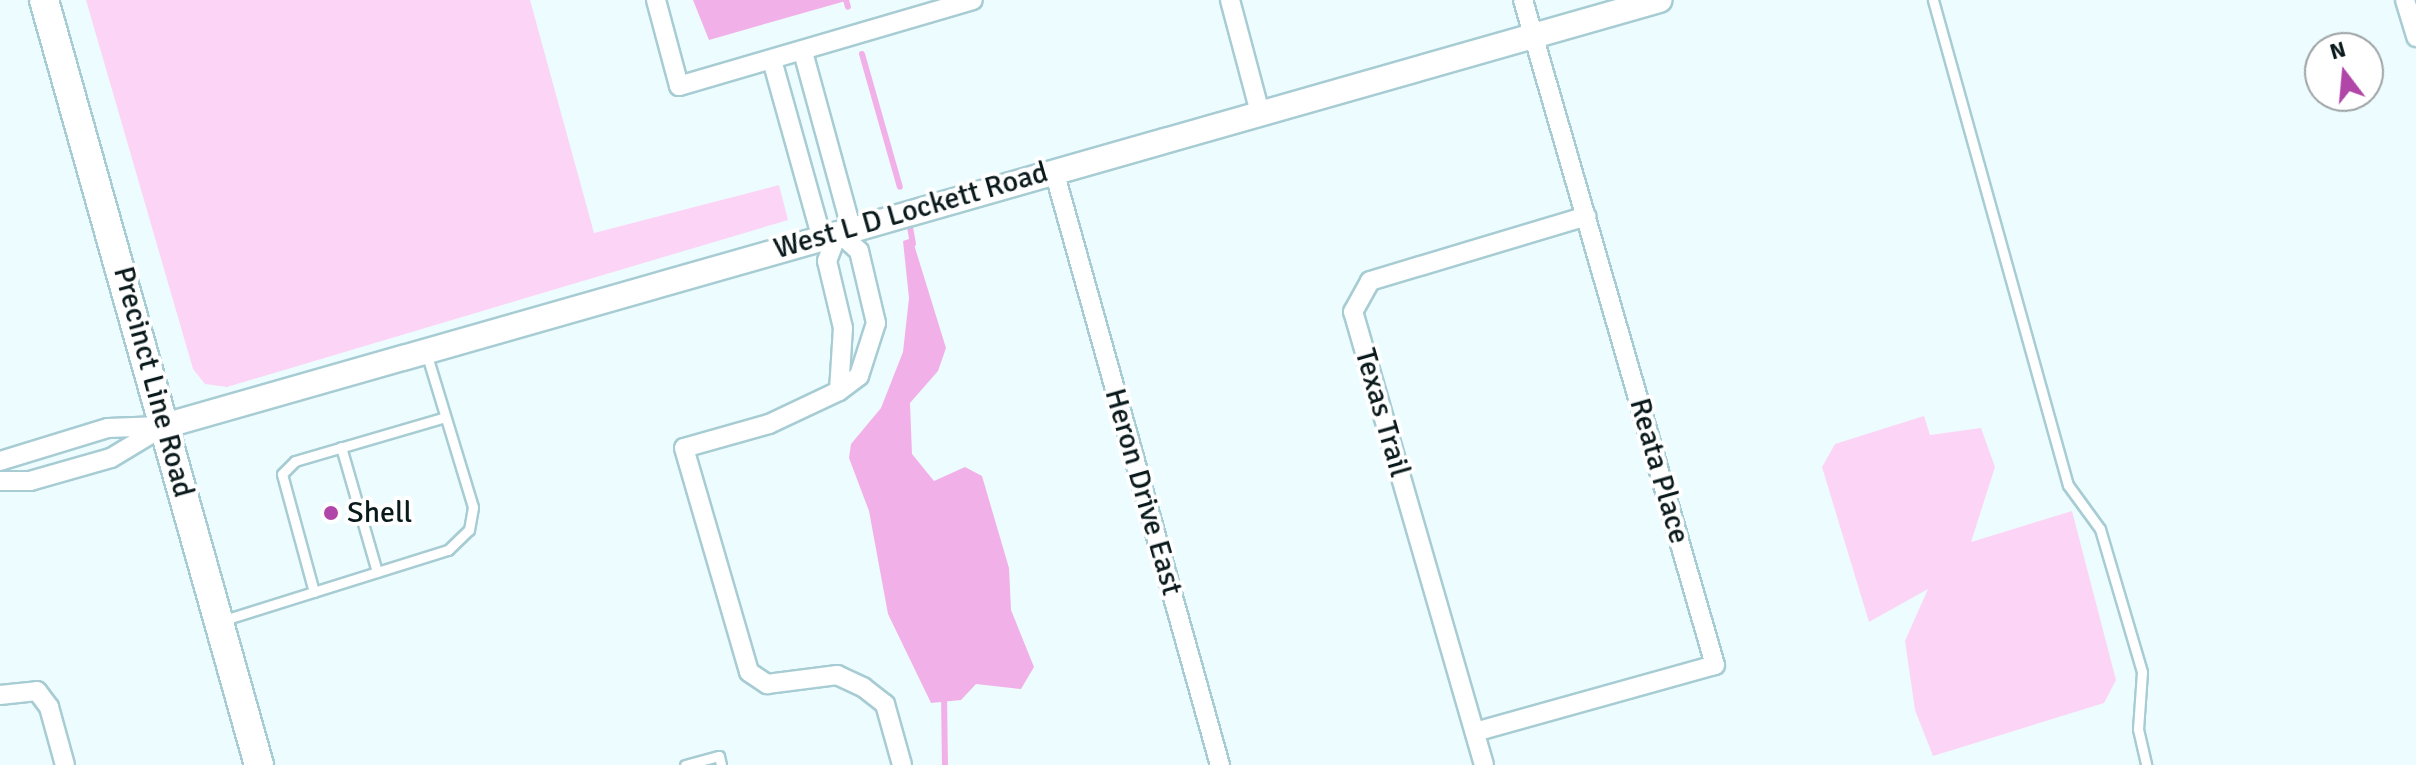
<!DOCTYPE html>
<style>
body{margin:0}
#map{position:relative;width:2416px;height:765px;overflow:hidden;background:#edfcff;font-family:Signika,sans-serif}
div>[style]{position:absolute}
.green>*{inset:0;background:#fcd5f6}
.water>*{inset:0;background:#f1b1e8}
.stream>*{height:6px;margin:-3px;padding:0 3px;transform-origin:3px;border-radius:3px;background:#f1b1e8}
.roads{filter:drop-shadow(2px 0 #a7ccd3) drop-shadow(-2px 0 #a7ccd3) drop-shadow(0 2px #a7ccd3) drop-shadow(0 -2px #a7ccd3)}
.service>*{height:9px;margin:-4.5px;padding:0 4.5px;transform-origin:4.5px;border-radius:4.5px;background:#fff}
.minor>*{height:18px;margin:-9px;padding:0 9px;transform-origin:9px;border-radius:9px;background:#fff}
.secondary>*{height:24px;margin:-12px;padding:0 12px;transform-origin:12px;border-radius:12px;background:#fff}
.primary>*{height:28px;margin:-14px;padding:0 14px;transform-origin:14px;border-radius:14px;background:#fff}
.dots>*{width:22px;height:22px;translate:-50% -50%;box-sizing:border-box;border:4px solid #fff;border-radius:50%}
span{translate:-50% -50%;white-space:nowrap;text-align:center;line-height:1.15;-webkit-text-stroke:8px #fff;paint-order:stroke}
.street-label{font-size:30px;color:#0a191b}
.poi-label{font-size:30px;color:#0a191b}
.left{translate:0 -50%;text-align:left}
.north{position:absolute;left:2304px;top:32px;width:80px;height:80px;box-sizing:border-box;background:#fff;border:2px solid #9da3a4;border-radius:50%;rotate:344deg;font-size:22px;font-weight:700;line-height:32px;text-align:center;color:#0a191b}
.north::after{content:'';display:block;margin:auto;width:28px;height:36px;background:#b046a7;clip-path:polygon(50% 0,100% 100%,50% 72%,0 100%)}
</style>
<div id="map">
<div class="green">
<i style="clip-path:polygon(86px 0,530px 0,594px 233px,779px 185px,788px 220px,227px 387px,205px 384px,193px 369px)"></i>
<i style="clip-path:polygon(1924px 416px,1930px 435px,1981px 428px,1995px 467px,1971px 542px,2072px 511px,2116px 680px,2104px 703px,1933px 756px,1915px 710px,1905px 641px,1928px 589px,1869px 622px,1822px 467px,1835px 444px)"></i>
</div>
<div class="water">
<i style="clip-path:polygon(693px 0,849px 0,709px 40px)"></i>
<i style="clip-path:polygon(912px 238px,946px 348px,938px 371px,910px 403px,912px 454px,934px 481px,965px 467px,982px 476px,1009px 568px,1011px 610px,1034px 667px,1021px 689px,976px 684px,961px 700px,931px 703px,888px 614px,869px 511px,849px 458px,851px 444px,881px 408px,903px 352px,909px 298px,903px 241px)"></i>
</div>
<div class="stream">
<i style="left:846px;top:0;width:7px;rotate:74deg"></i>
<i style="left:862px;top:54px;width:138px;rotate:74.1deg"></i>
<i style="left:910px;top:227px;width:17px;rotate:80deg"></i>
<i style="left:944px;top:695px;width:70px;rotate:89.2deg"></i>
</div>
<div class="roads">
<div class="service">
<i style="left:1933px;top:0;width:503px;rotate:74.45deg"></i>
<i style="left:2068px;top:485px;width:54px;rotate:54deg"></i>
<i style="left:2100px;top:529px;width:149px;rotate:73.6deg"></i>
<i style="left:2142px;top:672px;width:57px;rotate:94deg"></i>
<i style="left:2138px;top:729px;width:37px;rotate:77deg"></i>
<i style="left:341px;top:447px;width:130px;rotate:73.9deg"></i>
<i style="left:314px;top:592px;width:122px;rotate:-105.2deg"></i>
<i style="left:282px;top:474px;width:18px;rotate:-45deg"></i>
<i style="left:295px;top:461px;width:156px;rotate:-16.3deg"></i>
<i style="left:224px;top:620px;width:235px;rotate:-17.4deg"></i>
<i style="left:448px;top:550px;width:29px;rotate:-44deg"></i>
<i style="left:469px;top:530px;width:23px;rotate:-80deg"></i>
<i style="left:473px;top:507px;width:162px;rotate:-106.9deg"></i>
<i style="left:685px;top:765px;width:35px;rotate:-15deg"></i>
<i style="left:719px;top:756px;width:9px;rotate:77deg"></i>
</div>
<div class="minor">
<i style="left:656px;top:0;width:89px;rotate:75deg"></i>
<i style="left:679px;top:86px;width:306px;rotate:-16.3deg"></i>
<i style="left:1230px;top:0;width:117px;rotate:75.1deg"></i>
<i style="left:2405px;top:0;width:39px;rotate:73deg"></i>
<i style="left:803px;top:52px;width:182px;rotate:74.7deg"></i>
<i style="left:772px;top:60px;width:183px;rotate:74.4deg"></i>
<i style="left:1054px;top:171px;width:617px;rotate:74.39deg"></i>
<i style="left:839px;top:391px;width:63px;rotate:-86.4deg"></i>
<i style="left:843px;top:328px;width:69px;rotate:-103.4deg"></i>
<i style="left:827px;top:261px;width:31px;rotate:-69deg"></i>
<i style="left:838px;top:232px;width:28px;rotate:42deg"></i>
<i style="left:859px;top:251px;width:74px;rotate:76.7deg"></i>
<i style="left:876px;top:323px;width:56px;rotate:107.8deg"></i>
<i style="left:859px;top:376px;width:25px;rotate:143deg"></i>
<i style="left:839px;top:391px;width:77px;rotate:154.8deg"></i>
<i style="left:769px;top:424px;width:88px;rotate:164.2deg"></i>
<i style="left:684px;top:448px;width:233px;rotate:73.8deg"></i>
<i style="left:749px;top:672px;width:22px;rotate:34deg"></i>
<i style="left:767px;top:684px;width:71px;rotate:-7.3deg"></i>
<i style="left:837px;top:675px;width:29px;rotate:25deg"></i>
<i style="left:863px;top:687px;width:28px;rotate:38deg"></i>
<i style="left:885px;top:704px;width:63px;rotate:74.4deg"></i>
<i style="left:0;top:461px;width:113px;rotate:-17deg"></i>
<i style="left:108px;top:428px;width:53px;rotate:-2.2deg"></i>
<i style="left:0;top:481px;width:30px"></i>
<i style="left:30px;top:481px;width:84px;rotate:-15.9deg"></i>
<i style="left:111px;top:458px;width:62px;rotate:-31.1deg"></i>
<i style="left:0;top:695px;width:37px;rotate:-6deg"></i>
<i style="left:37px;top:691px;width:20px;rotate:53deg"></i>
<i style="left:49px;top:707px;width:60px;rotate:74.6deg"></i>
<i style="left:1475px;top:732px;width:249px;rotate:-15.6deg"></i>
<i style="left:1715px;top:665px;width:692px;rotate:-106.1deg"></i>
<i style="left:1484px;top:765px;width:472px;rotate:-106.1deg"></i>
<i style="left:1353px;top:312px;width:35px;rotate:-61deg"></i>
<i style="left:1370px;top:281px;width:226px;rotate:-16.7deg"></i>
</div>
<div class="secondary">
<i style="left:164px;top:426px;width:1555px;rotate:-15.9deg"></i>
</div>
<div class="primary">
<i style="left:44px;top:0;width:795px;rotate:74.3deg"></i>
</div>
</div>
<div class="dots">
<i style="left:331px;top:513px;background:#b046a7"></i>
</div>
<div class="street-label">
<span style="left:911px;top:211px;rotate:-16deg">West L D Lockett Road</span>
<span style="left:153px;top:382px;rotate:75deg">Precinct Line Road</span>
<span style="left:1382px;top:413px;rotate:74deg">Texas Trail</span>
<span style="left:1659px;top:471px;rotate:74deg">Reata Place</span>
<span style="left:1143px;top:492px;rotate:74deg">Heron Drive East</span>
</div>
<div class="poi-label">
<span class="left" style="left:347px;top:513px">Shell</span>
</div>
<div class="north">N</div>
</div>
